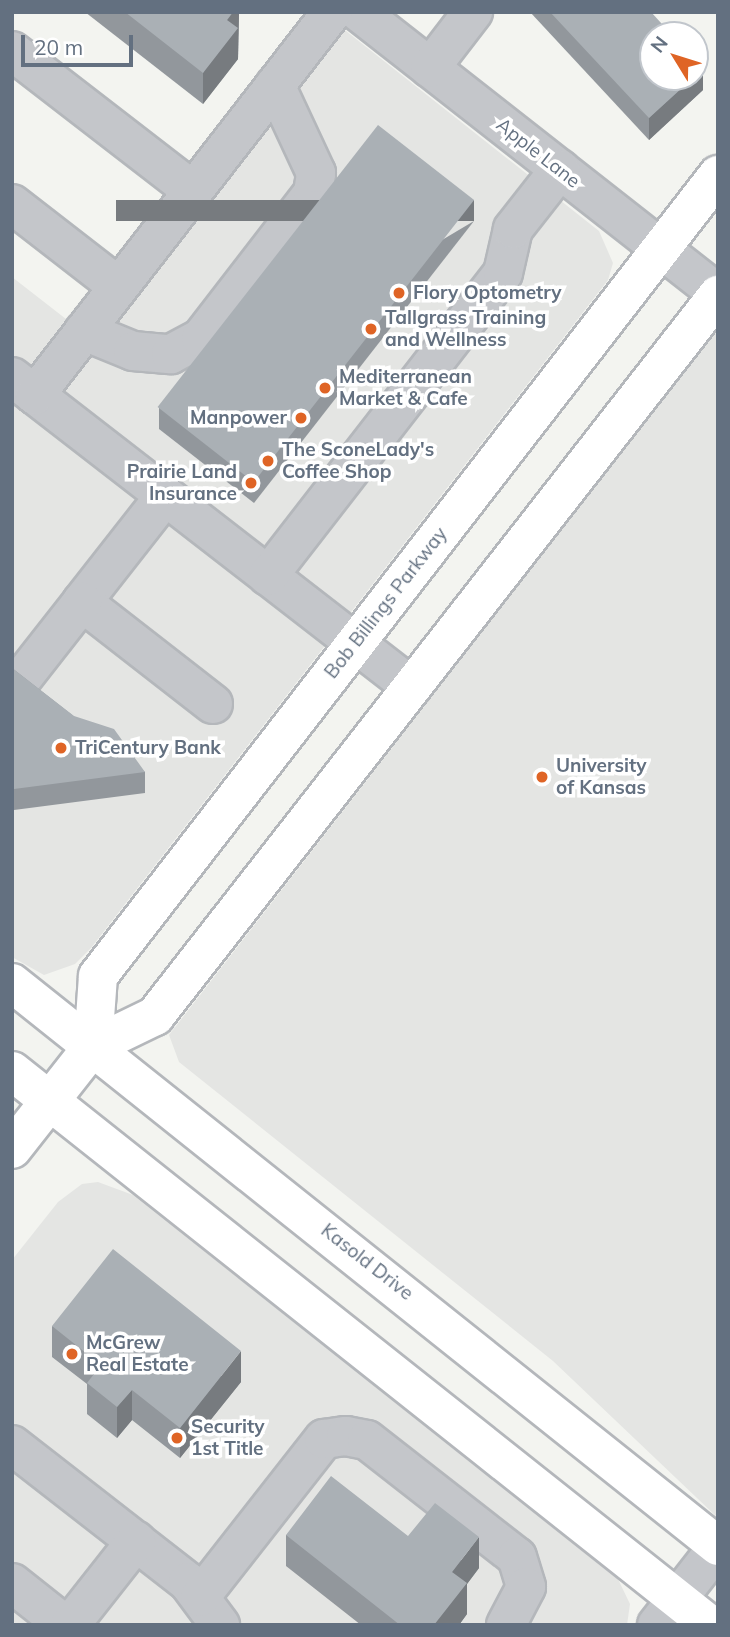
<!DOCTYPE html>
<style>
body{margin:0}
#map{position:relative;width:730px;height:1637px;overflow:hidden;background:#f3f4f0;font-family:Mulish,sans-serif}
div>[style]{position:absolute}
.built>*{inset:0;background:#e4e5e3}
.roads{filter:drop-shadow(2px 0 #b4b7bb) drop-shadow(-2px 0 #b4b7bb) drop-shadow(0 2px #b4b7bb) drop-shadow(0 -2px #b4b7bb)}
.minor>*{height:38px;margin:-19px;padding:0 19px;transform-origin:19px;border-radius:19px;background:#c4c6ca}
.major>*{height:38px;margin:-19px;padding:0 19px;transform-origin:19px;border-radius:19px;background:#fff}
.wall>*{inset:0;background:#92979c}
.shaded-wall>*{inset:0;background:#777b7f;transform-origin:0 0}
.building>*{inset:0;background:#aab0b5;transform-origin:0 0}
.dots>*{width:19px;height:19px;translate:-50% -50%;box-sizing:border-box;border:4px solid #fff;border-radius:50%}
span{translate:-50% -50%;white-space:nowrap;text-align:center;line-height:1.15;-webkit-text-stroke:7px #fff;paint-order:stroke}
.street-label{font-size:19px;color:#637080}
.poi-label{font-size:19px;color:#637080;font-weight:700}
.left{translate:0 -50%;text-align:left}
.right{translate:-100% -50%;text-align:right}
.frame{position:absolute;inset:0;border:14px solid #637080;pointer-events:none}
.north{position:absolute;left:639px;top:21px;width:70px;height:70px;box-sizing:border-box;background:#fff;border:2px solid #c1c6cc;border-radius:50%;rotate:308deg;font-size:19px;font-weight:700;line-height:28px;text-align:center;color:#637080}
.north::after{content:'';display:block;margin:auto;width:24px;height:32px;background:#df6425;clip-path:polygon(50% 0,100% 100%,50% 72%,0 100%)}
.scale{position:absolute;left:21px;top:35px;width:112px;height:32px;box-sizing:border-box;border:4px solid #637080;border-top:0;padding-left:9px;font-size:21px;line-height:24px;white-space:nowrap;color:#637080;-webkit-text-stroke:5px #fff;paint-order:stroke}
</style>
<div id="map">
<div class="built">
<i style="clip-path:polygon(305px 12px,322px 12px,599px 231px,613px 263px,608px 280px,91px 948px,75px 964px,44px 975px,12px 957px,12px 277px,66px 319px)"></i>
<i style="clip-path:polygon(718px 328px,718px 1518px,553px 1361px,179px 1062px,169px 1035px)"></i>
<i style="clip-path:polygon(98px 1182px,133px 1195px,617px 1577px,630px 1604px,627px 1625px,12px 1625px,12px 1260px,58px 1202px,82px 1184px)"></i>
</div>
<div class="roads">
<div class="minor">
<i style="left:359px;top:12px;width:456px;rotate:38.1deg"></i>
<i style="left:12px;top:51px;width:229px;rotate:37.7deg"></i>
<i style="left:430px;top:68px;width:71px;rotate:-52.5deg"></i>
<i style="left:12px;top:204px;width:135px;rotate:37.8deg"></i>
<i style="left:84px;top:331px;width:53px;rotate:22.2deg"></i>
<i style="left:133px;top:351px;width:38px;rotate:5deg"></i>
<i style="left:171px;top:354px;width:34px;rotate:-28deg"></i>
<i style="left:201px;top:338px;width:183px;rotate:-52.3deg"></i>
<i style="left:313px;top:193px;width:20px;rotate:-81deg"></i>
<i style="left:316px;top:173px;width:97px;rotate:-115deg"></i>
<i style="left:12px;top:377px;width:506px;rotate:37.78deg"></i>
<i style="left:35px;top:395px;width:485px;rotate:-52.2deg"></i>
<i style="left:165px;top:496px;width:135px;rotate:128.1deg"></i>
<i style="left:82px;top:602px;width:166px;rotate:37.9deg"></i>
<i style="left:268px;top:576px;width:383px;rotate:-52.2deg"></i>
<i style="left:503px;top:273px;width:45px;rotate:-77.2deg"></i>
<i style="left:513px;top:229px;width:76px;rotate:-51.9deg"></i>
<i style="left:13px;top:690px;width:112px;rotate:-51.9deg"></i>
<i style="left:12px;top:1445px;width:223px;rotate:37.9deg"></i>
<i style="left:188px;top:1582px;width:54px;rotate:53.3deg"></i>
<i style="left:12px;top:1583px;width:68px;rotate:38.4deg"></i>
<i style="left:200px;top:1597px;width:201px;rotate:-51.9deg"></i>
<i style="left:324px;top:1439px;width:22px;rotate:-8deg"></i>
<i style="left:346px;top:1436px;width:21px;rotate:11deg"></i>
<i style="left:367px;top:1440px;width:190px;rotate:38deg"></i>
<i style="left:517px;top:1557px;width:31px;rotate:73deg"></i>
<i style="left:526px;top:1587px;width:43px;rotate:117.8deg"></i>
<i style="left:70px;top:1625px;width:107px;rotate:-51.8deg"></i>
<i style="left:657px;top:1625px;width:99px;rotate:-52deg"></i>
</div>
<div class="major">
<i style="left:12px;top:983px;width:903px;rotate:38.57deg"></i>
<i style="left:93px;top:1046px;width:70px;rotate:-85.9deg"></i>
<i style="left:98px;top:976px;width:1013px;rotate:-52.26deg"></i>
<i style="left:12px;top:1071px;width:891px;rotate:38.44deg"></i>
<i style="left:12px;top:1149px;width:131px;rotate:-51.8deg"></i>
<i style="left:93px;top:1046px;width:69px;rotate:-25.8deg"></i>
<i style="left:155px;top:1016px;width:915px;rotate:-52.02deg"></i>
</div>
</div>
<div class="wall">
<i style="clip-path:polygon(85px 12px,239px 12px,238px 59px,203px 104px)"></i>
<i style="clip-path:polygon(530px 12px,651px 12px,703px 90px,649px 140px)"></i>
<i style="clip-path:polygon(474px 221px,254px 503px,159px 429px,159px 408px)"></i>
<i style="clip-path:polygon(12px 668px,145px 772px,145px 793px,14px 810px,12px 809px)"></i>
<i style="clip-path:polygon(52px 1326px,241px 1382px,180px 1458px,132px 1420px,117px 1438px,87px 1414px,87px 1384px,52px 1357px)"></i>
<i style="clip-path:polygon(286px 1535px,408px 1536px,479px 1568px,467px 1584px,467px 1614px,459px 1625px,361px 1625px,286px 1566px)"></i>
</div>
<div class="shaded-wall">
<i style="clip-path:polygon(233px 12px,239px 12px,238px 59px,203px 104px,203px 73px,227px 20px)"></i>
<i style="clip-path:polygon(703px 68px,703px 90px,649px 140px,649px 118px)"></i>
<i style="left:474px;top:200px;width:21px;height:358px;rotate:90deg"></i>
<i style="clip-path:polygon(241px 1351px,241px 1382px,180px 1458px,180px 1428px)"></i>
<i style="clip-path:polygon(132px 1390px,132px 1420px,117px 1438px,117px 1407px)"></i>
<i style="clip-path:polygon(479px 1537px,479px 1568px,467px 1584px,467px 1614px,459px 1625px,434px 1625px,452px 1572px)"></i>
</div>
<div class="building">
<i style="clip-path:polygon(125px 12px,233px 12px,227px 20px,238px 28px,203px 73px)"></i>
<i style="clip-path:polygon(550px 12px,651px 12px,672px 35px,653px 35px,653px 77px,694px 77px,649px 118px)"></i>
<i style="clip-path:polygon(695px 59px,703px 68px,695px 76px)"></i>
<i style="left:378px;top:125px;width:122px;height:358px;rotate:38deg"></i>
<i style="clip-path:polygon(12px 668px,74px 716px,114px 729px,145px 772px,14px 789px,12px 787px)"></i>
<i style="clip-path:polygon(113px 1249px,241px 1351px,180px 1428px,132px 1390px,117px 1407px,87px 1383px,101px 1365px,52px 1326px)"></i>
<i style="clip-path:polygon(331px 1476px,408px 1536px,435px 1503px,479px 1537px,452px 1572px,467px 1583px,434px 1625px,400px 1625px,286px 1535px)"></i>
</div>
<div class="dots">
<i style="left:399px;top:293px;background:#df6425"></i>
<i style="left:371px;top:329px;background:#df6425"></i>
<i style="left:325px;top:388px;background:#df6425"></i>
<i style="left:301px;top:418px;background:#df6425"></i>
<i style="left:268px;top:461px;background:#df6425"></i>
<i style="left:251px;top:483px;background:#df6425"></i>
<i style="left:61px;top:748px;background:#df6425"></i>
<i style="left:542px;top:777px;background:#df6425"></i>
<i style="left:72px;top:1354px;background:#df6425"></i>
<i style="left:177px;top:1438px;background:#df6425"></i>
</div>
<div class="street-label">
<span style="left:538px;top:153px;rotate:38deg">Apple Lane</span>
<span style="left:386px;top:603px;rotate:-52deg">Bob Billings Parkway</span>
<span style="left:367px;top:1262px;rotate:38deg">Kasold Drive</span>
</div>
<div class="poi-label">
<span class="left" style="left:413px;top:293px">Flory Optometry</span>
<span class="left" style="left:385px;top:329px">Tallgrass Training<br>and Wellness</span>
<span class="left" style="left:339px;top:388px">Mediterranean<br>Market &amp; Cafe</span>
<span class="right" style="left:287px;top:418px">Manpower</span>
<span class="left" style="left:282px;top:461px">The SconeLady's<br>Coffee Shop</span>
<span class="right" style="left:237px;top:483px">Prairie Land<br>Insurance</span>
<span class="left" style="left:75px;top:748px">TriCentury Bank</span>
<span class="left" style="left:556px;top:777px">University<br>of Kansas</span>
<span class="left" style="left:86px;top:1354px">McGrew<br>Real Estate</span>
<span class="left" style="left:191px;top:1438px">Security<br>1st Title</span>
</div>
<div class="frame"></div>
<div class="north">N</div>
<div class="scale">20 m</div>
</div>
